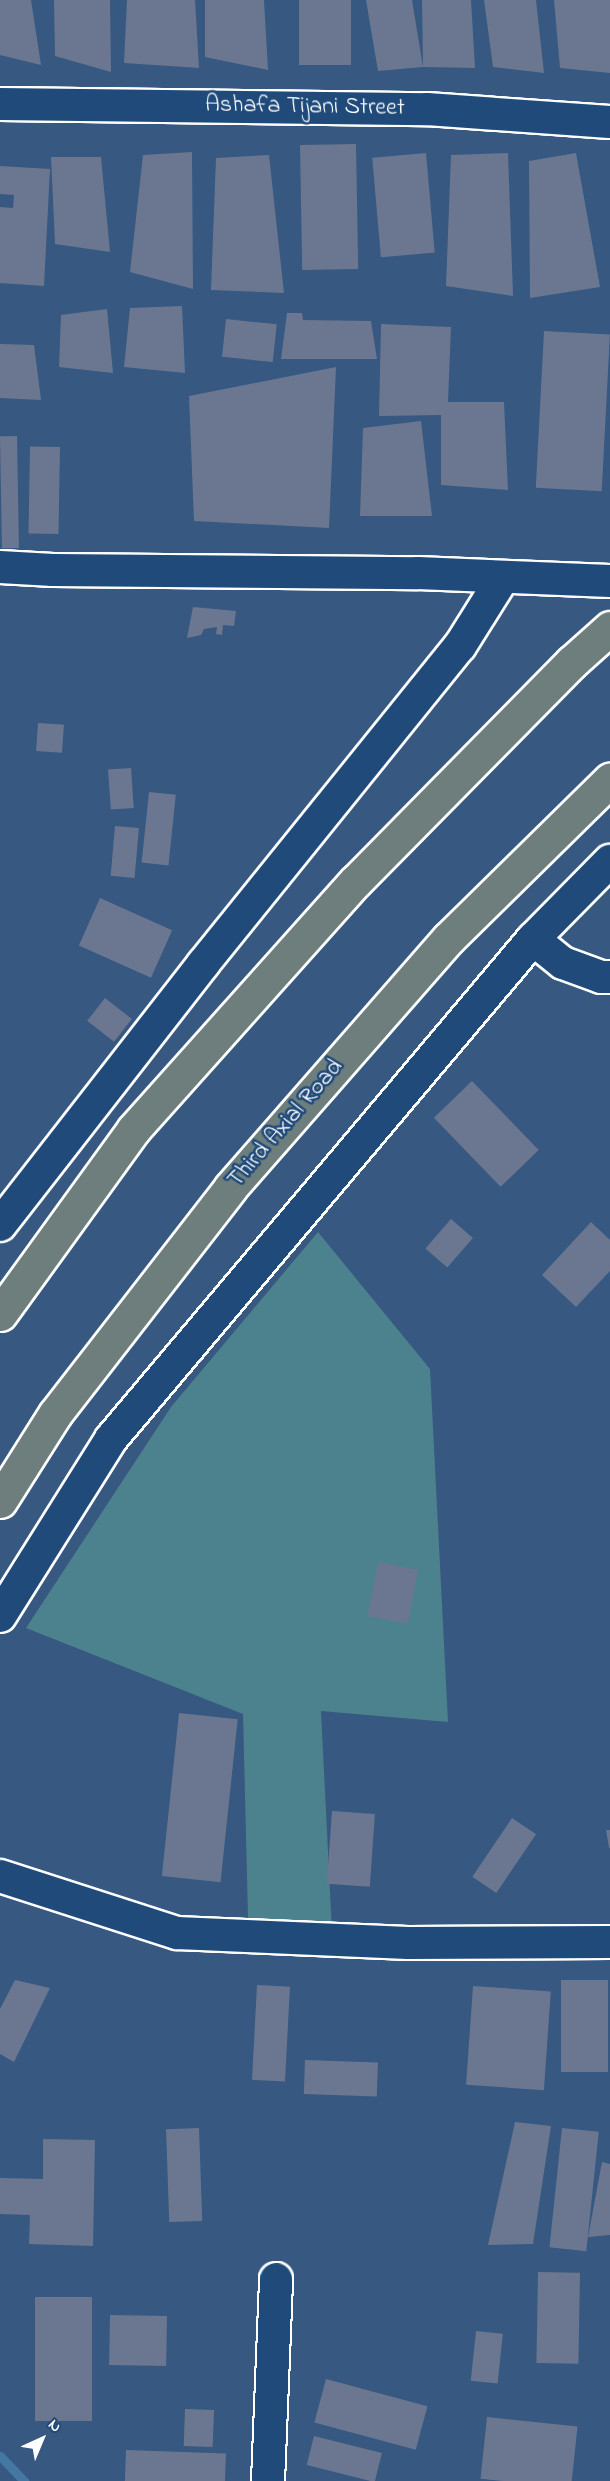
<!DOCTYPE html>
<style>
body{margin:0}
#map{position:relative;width:610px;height:2481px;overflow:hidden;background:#365881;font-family:"Indie Flower",sans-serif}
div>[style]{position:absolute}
.green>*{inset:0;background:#4c818e}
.stream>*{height:9px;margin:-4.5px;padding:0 4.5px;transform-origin:4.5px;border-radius:4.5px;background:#4478a2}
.building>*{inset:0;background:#6b7790;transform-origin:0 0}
.roads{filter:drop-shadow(2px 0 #fff) drop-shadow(-2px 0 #fff) drop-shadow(0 2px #fff) drop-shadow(0 -2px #fff)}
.street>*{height:32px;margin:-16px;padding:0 16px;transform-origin:16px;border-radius:16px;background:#1f4a7a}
.highway>*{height:33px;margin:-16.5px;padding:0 16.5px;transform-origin:16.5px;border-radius:16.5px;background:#6d7e7c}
span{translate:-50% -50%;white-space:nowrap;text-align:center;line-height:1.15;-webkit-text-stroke:5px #1f4a7a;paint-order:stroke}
.street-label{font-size:24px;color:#fff}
.north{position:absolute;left:12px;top:2409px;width:60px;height:60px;-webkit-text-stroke:4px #1f4a7a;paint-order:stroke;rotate:44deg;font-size:16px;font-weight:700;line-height:24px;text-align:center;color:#fff}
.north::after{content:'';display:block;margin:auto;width:21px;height:27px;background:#fff;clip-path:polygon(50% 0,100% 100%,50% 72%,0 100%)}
</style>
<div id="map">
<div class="green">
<i style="clip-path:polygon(318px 1232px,430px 1369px,448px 1722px,321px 1711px,332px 1932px,248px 1918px,243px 1714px,26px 1628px,171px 1407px)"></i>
</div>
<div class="stream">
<i style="left:0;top:2456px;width:35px;rotate:46deg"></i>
</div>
<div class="building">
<i style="clip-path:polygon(0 0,31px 0,41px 65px,0 55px)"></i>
<i style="clip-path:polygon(54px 0,110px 0,111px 72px,55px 56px)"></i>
<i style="clip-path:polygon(127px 0,195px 0,199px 68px,124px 63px)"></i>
<i style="clip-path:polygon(205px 0,264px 0,268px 70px,205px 57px)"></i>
<i style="left:299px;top:0;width:52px;height:65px"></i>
<i style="clip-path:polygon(366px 0,412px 0,423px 67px,422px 0,471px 0,475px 68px,423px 67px,378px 71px)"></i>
<i style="clip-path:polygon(484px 0,536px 0,544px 73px,493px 67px)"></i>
<i style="clip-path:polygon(554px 0,610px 0,610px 73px,560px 68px)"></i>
<i style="left:356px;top:144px;width:125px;height:56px;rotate:89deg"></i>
<i style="clip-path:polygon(192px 152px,193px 289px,130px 272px,143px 155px)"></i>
<i style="left:426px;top:153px;width:100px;height:54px;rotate:85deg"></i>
<i style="clip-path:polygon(508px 153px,513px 296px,446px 286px,451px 155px)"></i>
<i style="clip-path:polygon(576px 153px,600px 287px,530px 298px,529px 161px)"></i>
<i style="clip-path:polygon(269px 155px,284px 293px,211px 290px,216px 158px)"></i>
<i style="clip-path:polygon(51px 157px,101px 157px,110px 252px,55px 244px)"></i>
<i style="clip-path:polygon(0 166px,50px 169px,44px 286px,0 283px,0 207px,13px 208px,14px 195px,0 194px)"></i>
<i style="clip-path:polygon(182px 306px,185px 373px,124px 367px,130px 308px)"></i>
<i style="clip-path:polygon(107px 309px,113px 373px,59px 367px,61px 315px)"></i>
<i style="clip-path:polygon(287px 313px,302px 313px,303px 320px,371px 321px,377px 359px,281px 359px)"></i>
<i style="left:226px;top:319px;width:51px;height:38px;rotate:6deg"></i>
<i style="clip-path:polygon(381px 324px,451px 327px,448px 402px,504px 402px,508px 490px,441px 485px,441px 415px,379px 416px)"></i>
<i style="left:544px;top:331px;width:66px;height:157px;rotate:3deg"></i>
<i style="clip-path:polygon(0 344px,34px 345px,41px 400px,0 398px)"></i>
<i style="clip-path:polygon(336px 367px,329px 528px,194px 521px,189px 396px)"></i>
<i style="clip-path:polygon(421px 421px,432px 516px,360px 516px,363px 428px)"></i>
<i style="left:17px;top:436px;width:112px;height:17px;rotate:89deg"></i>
<i style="left:60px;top:447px;width:87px;height:30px;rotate:91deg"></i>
<i style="clip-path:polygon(193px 607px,236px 611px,234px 626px,223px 625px,222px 635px,216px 634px,217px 627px,204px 629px,201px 635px,187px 638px)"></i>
<i style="left:38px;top:723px;width:26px;height:28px;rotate:4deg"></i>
<i style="left:131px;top:768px;width:40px;height:23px;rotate:86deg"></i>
<i style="left:149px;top:792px;width:27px;height:71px;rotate:6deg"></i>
<i style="left:115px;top:826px;width:24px;height:50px;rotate:5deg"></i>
<i style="left:100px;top:898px;width:79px;height:52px;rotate:24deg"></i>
<i style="left:105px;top:998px;width:34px;height:29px;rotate:38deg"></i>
<i style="left:472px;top:1081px;width:96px;height:53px;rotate:46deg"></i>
<i style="left:451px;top:1219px;width:29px;height:39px;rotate:41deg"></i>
<i style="clip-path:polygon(591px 1222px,610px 1240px,610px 1271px,576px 1307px,542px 1275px)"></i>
<i style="left:378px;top:1562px;width:41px;height:55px;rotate:11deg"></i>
<i style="left:179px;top:1713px;width:59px;height:164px;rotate:6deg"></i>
<i style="left:332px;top:1811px;width:43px;height:73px;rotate:4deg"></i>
<i style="left:512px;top:1818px;width:29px;height:71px;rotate:34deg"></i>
<i style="clip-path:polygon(606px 1830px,610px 1830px,610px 1848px,609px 1848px)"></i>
<i style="clip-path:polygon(15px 1980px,50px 1988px,14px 2062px,0 2054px,0 2009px)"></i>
<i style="left:561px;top:1980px;width:47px;height:92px"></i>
<i style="left:257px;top:1985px;width:33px;height:95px;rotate:3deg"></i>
<i style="left:473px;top:1986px;width:78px;height:99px;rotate:4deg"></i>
<i style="left:305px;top:2060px;width:73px;height:34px;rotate:2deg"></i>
<i style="clip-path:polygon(515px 2122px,551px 2126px,533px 2244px,488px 2245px)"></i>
<i style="left:199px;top:2128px;width:93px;height:33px;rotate:88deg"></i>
<i style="left:562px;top:2128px;width:37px;height:120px;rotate:6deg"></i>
<i style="clip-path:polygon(43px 2139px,95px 2140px,93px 2246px,29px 2244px,30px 2215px,0 2214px,0 2178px,43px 2179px)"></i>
<i style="clip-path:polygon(602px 2162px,610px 2164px,610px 2235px,588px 2237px)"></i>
<i style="left:538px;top:2272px;width:42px;height:91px;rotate:1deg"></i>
<i style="left:35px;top:2297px;width:57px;height:124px"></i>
<i style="left:110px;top:2315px;width:57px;height:50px;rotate:1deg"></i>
<i style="left:476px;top:2331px;width:27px;height:50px;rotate:6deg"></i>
<i style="left:326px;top:2379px;width:105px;height:45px;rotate:15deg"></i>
<i style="left:185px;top:2409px;width:29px;height:37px;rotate:2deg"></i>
<i style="left:487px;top:2417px;width:91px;height:62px;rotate:6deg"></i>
<i style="left:314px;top:2436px;width:70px;height:30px;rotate:14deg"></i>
<i style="left:126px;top:2450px;width:100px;height:31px;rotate:2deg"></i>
</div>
<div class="roads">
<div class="street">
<i style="left:0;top:104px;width:427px;rotate:0.7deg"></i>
<i style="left:427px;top:109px;width:183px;rotate:4.1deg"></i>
<i style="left:0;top:567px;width:53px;rotate:3.2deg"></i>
<i style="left:53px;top:570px;width:365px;rotate:0.5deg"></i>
<i style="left:418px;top:573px;width:192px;rotate:2.4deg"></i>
<i style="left:533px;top:939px;width:38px;rotate:39deg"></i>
<i style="left:563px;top:963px;width:40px;rotate:20.2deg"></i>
<i style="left:601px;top:977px;width:9px"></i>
<i style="left:0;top:1225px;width:331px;rotate:-52.1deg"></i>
<i style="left:203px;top:964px;width:409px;rotate:-51.1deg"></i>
<i style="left:460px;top:646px;width:79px;rotate:-57.9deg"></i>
<i style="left:0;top:1616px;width:209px;rotate:-57.9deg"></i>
<i style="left:111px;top:1439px;width:654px;rotate:-49.84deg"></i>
<i style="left:533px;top:939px;width:110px;rotate:-45.4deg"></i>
<i style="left:0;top:1876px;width:186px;rotate:17.9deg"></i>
<i style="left:177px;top:1933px;width:231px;rotate:2.5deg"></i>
<i style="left:408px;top:1943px;width:202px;rotate:-0.3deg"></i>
<i style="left:268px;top:2481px;width:202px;rotate:-87.7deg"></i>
</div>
<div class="highway">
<i style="left:0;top:1314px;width:227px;rotate:-54.1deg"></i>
<i style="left:133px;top:1130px;width:334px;rotate:-48.2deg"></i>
<i style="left:356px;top:881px;width:308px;rotate:-45.4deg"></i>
<i style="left:572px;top:662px;width:51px;rotate:-41.8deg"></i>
<i style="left:0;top:1501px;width:103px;rotate:-57.7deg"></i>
<i style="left:55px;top:1414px;width:286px;rotate:-52.2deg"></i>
<i style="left:230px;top:1188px;width:332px;rotate:-48.8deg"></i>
<i style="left:449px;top:938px;width:226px;rotate:-44.5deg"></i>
</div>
</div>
<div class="street-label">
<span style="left:305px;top:107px;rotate:1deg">Ashafa Tijani Street</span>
<span style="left:286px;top:1124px;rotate:-49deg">Third Axial Road</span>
</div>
<div class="north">N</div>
</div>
